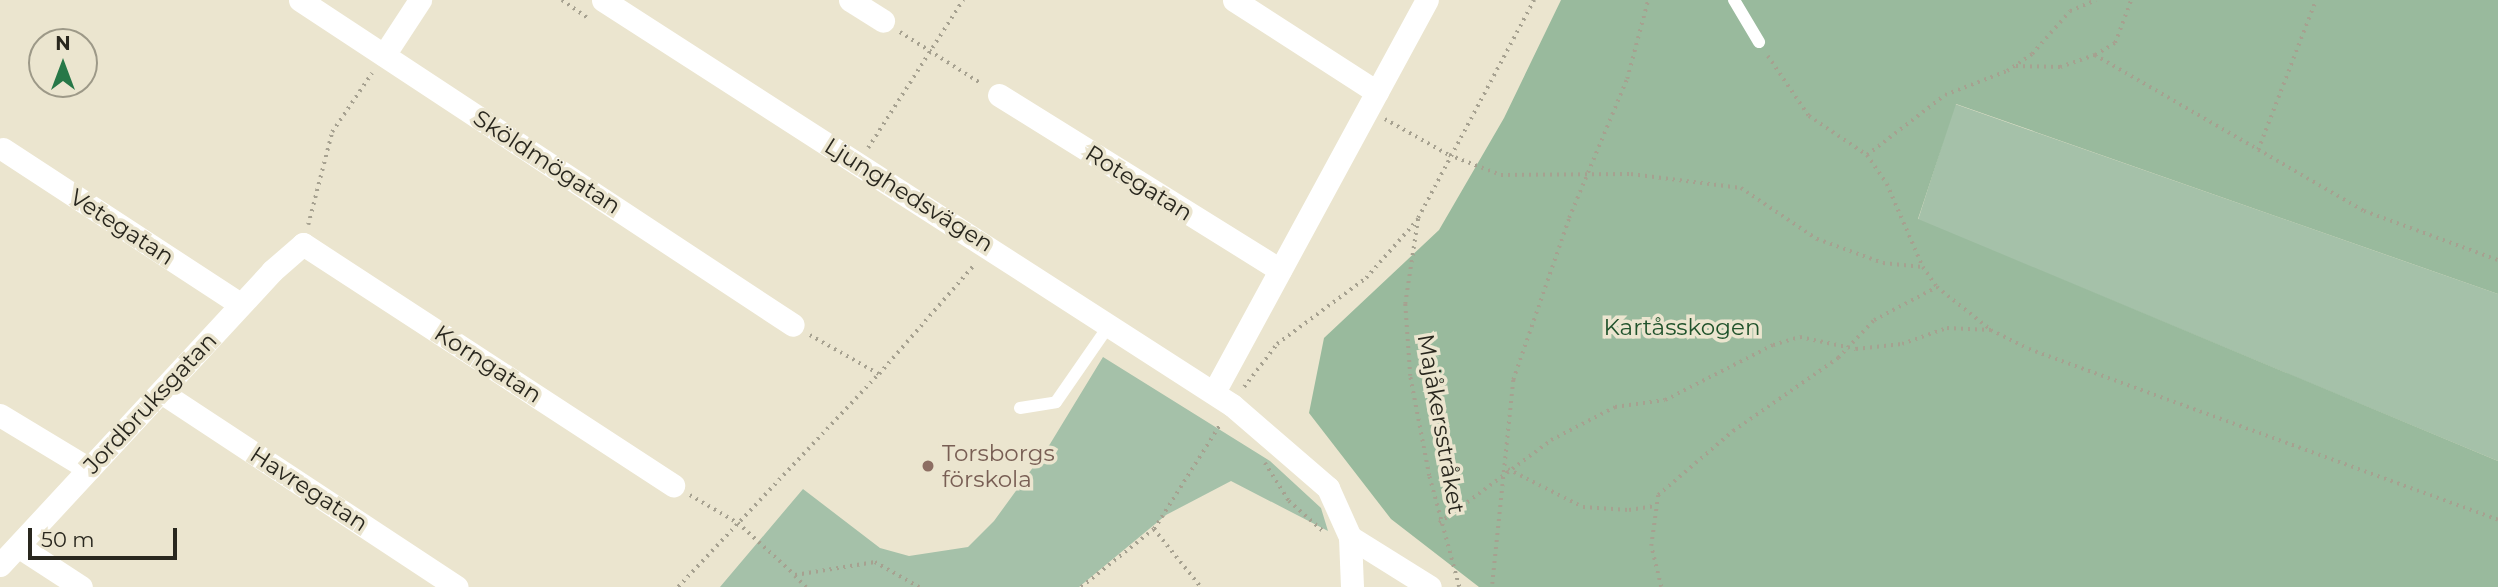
<!DOCTYPE html>
<meta charset="utf-8">
<style>
body{margin:0}
#map{position:relative;width:2498px;height:587px;overflow:hidden;background:#ebe5cf;font-family:Montserrat,sans-serif}
div>[style]{position:absolute}
.green>*{inset:0;background:#a5c1a9}
.forest>*{inset:0;background:#99ba9d}
.path>*{height:3.5px;margin-top:-1.75px;transform-origin:0;background:repeating-linear-gradient(90deg,#a6a190 0 2px,transparent 0 7px)}
.lane>*{height:12px;margin:-6px;padding:0 6px;transform-origin:6px;border-radius:6px;background:#fff}
.street>*{height:23px;margin:-11.5px;padding:0 11.5px;transform-origin:11.5px;border-radius:11.5px;background:#fff}
.dots>*{width:19px;height:19px;translate:-50% -50%;box-sizing:border-box;border:4px solid #ebe5cf;border-radius:50%}
span{translate:-50% -50%;white-space:nowrap;text-align:center;line-height:1.15;-webkit-text-stroke:7px #ebe5cf;paint-order:stroke}
.street-label{font-size:23px;color:#29271e}
.park-label{font-size:23px;color:#21532c}
.education-label{font-size:23px;color:#785e54}
.left{translate:0 -50%;text-align:left}
.north{position:absolute;left:28px;top:28px;width:70px;height:70px;box-sizing:border-box;background:#ebe5cf;border:2px solid #9d9988;border-radius:50%;rotate:0deg;font-size:19px;font-weight:700;line-height:28px;text-align:center;color:#29271e}
.north::after{content:'';display:block;margin:auto;width:24px;height:32px;background:#277848;clip-path:polygon(50% 0,100% 100%,50% 72%,0 100%)}
.scale{position:absolute;left:28px;top:528px;width:149px;height:32px;box-sizing:border-box;border:4px solid #29271e;border-top:0;padding-left:9px;font-size:21px;line-height:24px;white-space:nowrap;color:#29271e;-webkit-text-stroke:5px #ebe5cf;paint-order:stroke}
</style>
<div id="map">
<div class="green">
<i style="clip-path:polygon(1955px 104px,2498px 294px,2498px 461px,1918px 220px)"></i>
<i style="clip-path:polygon(1103px 357px,1270px 461px,1321px 508px,1328px 531px,1231px 481px,1166px 515px,1079px 587px,720px 587px,803px 489px,880px 548px,909px 556px,968px 547px,994px 521px,1050px 444px)"></i>
</div>
<div class="forest">
<i style="clip-path:polygon(1561px 0,2498px 0,2498px 294px,1956px 104px,1918px 219px,2498px 461px,2498px 587px,1479px 587px,1391px 519px,1309px 413px,1324px 338px,1439px 230px,1504px 118px)"></i>
</div>
<div class="path">
<i style="left:562px;top:0;width:33px;rotate:35deg"></i>
<i style="left:900px;top:32px;width:97px;rotate:32.4deg"></i>
<i style="left:2095px;top:55px;width:311px;rotate:30.1deg"></i>
<i style="left:2364px;top:211px;width:143px;rotate:20.1deg"></i>
<i style="left:1768px;top:56px;width:73px;rotate:55.7deg"></i>
<i style="left:1809px;top:116px;width:70px;rotate:33.9deg"></i>
<i style="left:1867px;top:155px;width:35px;rotate:55deg"></i>
<i style="left:1887px;top:184px;width:90px;rotate:66.6deg"></i>
<i style="left:1923px;top:267px;width:24px;rotate:55deg"></i>
<i style="left:1937px;top:287px;width:69px;rotate:38.5deg"></i>
<i style="left:1991px;top:330px;width:42px;rotate:26.6deg"></i>
<i style="left:2029px;top:349px;width:499px;rotate:20deg"></i>
<i style="left:2016px;top:66px;width:44px;rotate:1.3deg"></i>
<i style="left:2060px;top:67px;width:37px;rotate:-19deg"></i>
<i style="left:2095px;top:55px;width:23px;rotate:-31deg"></i>
<i style="left:2115px;top:43px;width:46px;rotate:-69.6deg"></i>
<i style="left:1385px;top:119px;width:73px;rotate:29.4deg"></i>
<i style="left:1449px;top:155px;width:56px;rotate:21deg"></i>
<i style="left:1501px;top:175px;width:130px;rotate:-0.4deg"></i>
<i style="left:1631px;top:174px;width:111px;rotate:7.3deg"></i>
<i style="left:1741px;top:188px;width:92px;rotate:33.9deg"></i>
<i style="left:1817px;top:239px;width:70px;rotate:20deg"></i>
<i style="left:1883px;top:263px;width:40px;rotate:5.7deg"></i>
<i style="left:868px;top:148px;width:176px;rotate:-57.3deg"></i>
<i style="left:2258px;top:150px;width:161px;rotate:-68.9deg"></i>
<i style="left:1867px;top:155px;width:98px;rotate:-37.6deg"></i>
<i style="left:1945px;top:95px;width:66px;rotate:-21.2deg"></i>
<i style="left:2007px;top:71px;width:30px;rotate:-34deg"></i>
<i style="left:2032px;top:54px;width:57px;rotate:-48.5deg"></i>
<i style="left:2070px;top:11px;width:28px;rotate:-23deg"></i>
<i style="left:308px;top:225px;width:96px;rotate:-75.5deg"></i>
<i style="left:332px;top:132px;width:71px;rotate:-55.9deg"></i>
<i style="left:810px;top:335px;width:79px;rotate:29.5deg"></i>
<i style="left:1244px;top:387px;width:54px;rotate:-52.5deg"></i>
<i style="left:1277px;top:344px;width:111px;rotate:-36.6deg"></i>
<i style="left:1366px;top:278px;width:79px;rotate:-48.6deg"></i>
<i style="left:1265px;top:463px;width:45px;rotate:57.7deg"></i>
<i style="left:1289px;top:501px;width:45px;rotate:41.4deg"></i>
<i style="left:1508px;top:469px;width:84px;rotate:26.9deg"></i>
<i style="left:1583px;top:507px;width:46px;rotate:3.7deg"></i>
<i style="left:1629px;top:510px;width:26px;rotate:-9deg"></i>
<i style="left:690px;top:495px;width:56px;rotate:30.3deg"></i>
<i style="left:738px;top:523px;width:77px;rotate:42.4deg"></i>
<i style="left:795px;top:575px;width:81px;rotate:-9.2deg"></i>
<i style="left:875px;top:562px;width:51px;rotate:29.6deg"></i>
<i style="left:1439px;top:523px;width:139px;rotate:-36.5deg"></i>
<i style="left:1551px;top:440px;width:72px;rotate:-27.3deg"></i>
<i style="left:1615px;top:407px;width:50px;rotate:-8deg"></i>
<i style="left:1665px;top:400px;width:121px;rotate:-27deg"></i>
<i style="left:1773px;top:345px;width:28px;rotate:-17deg"></i>
<i style="left:1800px;top:337px;width:57px;rotate:12.1deg"></i>
<i style="left:1856px;top:349px;width:46px;rotate:-6.2deg"></i>
<i style="left:1902px;top:344px;width:48px;rotate:-19.6deg"></i>
<i style="left:1947px;top:328px;width:44px;rotate:2.6deg"></i>
<i style="left:1154px;top:529px;width:75px;rotate:51deg"></i>
<i style="left:795px;top:576px;width:16px;rotate:45deg"></i>
<i style="left:1492px;top:584px;width:205px;rotate:-84.1deg"></i>
<i style="left:1513px;top:380px;width:171px;rotate:-70.9deg"></i>
<i style="left:1569px;top:218px;width:151px;rotate:-67.4deg"></i>
<i style="left:1627px;top:79px;width:82px;rotate:-75.1deg"></i>
<i style="left:678px;top:587px;width:293px;rotate:-46.7deg"></i>
<i style="left:879px;top:374px;width:146px;rotate:-48.9deg"></i>
<i style="left:1081px;top:587px;width:93px;rotate:-38.5deg"></i>
<i style="left:1154px;top:529px;width:125px;rotate:-57.7deg"></i>
<i style="left:1459px;top:587px;width:115px;rotate:-105.1deg"></i>
<i style="left:1429px;top:476px;width:102px;rotate:-100.8deg"></i>
<i style="left:1410px;top:376px;width:72px;rotate:-94deg"></i>
<i style="left:1405px;top:304px;width:87px;rotate:-81.4deg"></i>
<i style="left:1418px;top:218px;width:247px;rotate:-62deg"></i>
<i style="left:1661px;top:587px;width:42px;rotate:-103.7deg"></i>
<i style="left:1651px;top:546px;width:51px;rotate:-82.2deg"></i>
<i style="left:1658px;top:495px;width:99px;rotate:-40.5deg"></i>
<i style="left:1733px;top:431px;width:128px;rotate:-34.8deg"></i>
<i style="left:1838px;top:358px;width:52px;rotate:-46.5deg"></i>
<i style="left:1874px;top:320px;width:71px;rotate:-27.6deg"></i>
</div>
<div class="lane">
<i style="left:1734px;top:0;width:49px;rotate:59.2deg"></i>
<i style="left:1020px;top:408px;width:36px;rotate:-9deg"></i>
<i style="left:1056px;top:402px;width:95px;rotate:-55.3deg"></i>
</div>
<div class="street">
<i style="left:300px;top:0;width:590px;rotate:33.39deg"></i>
<i style="left:603px;top:0;width:748px;rotate:32.78deg"></i>
<i style="left:1232px;top:405px;width:127px;rotate:40.8deg"></i>
<i style="left:1328px;top:488px;width:54px;rotate:65.8deg"></i>
<i style="left:1350px;top:537px;width:50px;rotate:87.7deg"></i>
<i style="left:850px;top:0;width:39px;rotate:32deg"></i>
<i style="left:1234px;top:0;width:170px;rotate:32.8deg"></i>
<i style="left:384px;top:55px;width:66px;rotate:-56.8deg"></i>
<i style="left:999px;top:95px;width:331px;rotate:31.9deg"></i>
<i style="left:3px;top:149px;width:283px;rotate:33.2deg"></i>
<i style="left:161px;top:392px;width:354px;rotate:33.4deg"></i>
<i style="left:1214px;top:392px;width:446px;rotate:-61.5deg"></i>
<i style="left:0;top:415px;width:104px;rotate:31.2deg"></i>
<i style="left:1350px;top:537px;width:94px;rotate:32deg"></i>
<i style="left:18px;top:546px;width:75px;rotate:33.1deg"></i>
<i style="left:0;top:565px;width:401px;rotate:-47.2deg"></i>
<i style="left:272px;top:271px;width:41px;rotate:-41.1deg"></i>
<i style="left:303px;top:244px;width:442px;rotate:33.1deg"></i>
</div>
<div class="dots">
<i style="left:928px;top:466px;background:#8d6e63"></i>
</div>
<div class="street-label">
<span style="left:547px;top:162px;rotate:33deg">Sköldmögatan</span>
<span style="left:1139px;top:183px;rotate:32deg">Rotegatan</span>
<span style="left:909px;top:195px;rotate:32deg">Ljunghedsvägen</span>
<span style="left:122px;top:227px;rotate:33deg">Vetegatan</span>
<span style="left:488px;top:364px;rotate:33deg">Korngatan</span>
<span style="left:150px;top:403px;rotate:-47deg">Jordbruksgatan</span>
<span style="left:1441px;top:424px;rotate:80deg">Majåkersstråket</span>
<span style="left:309px;top:489px;rotate:33deg">Havregatan</span>
</div>
<div class="park-label">
<span style="left:1682px;top:327px">Kartåsskogen</span>
</div>
<div class="education-label">
<span class="left" style="left:942px;top:466px">Torsborgs<br>förskola</span>
</div>
<div class="north">N</div>
<div class="scale">50 m</div>
</div>
